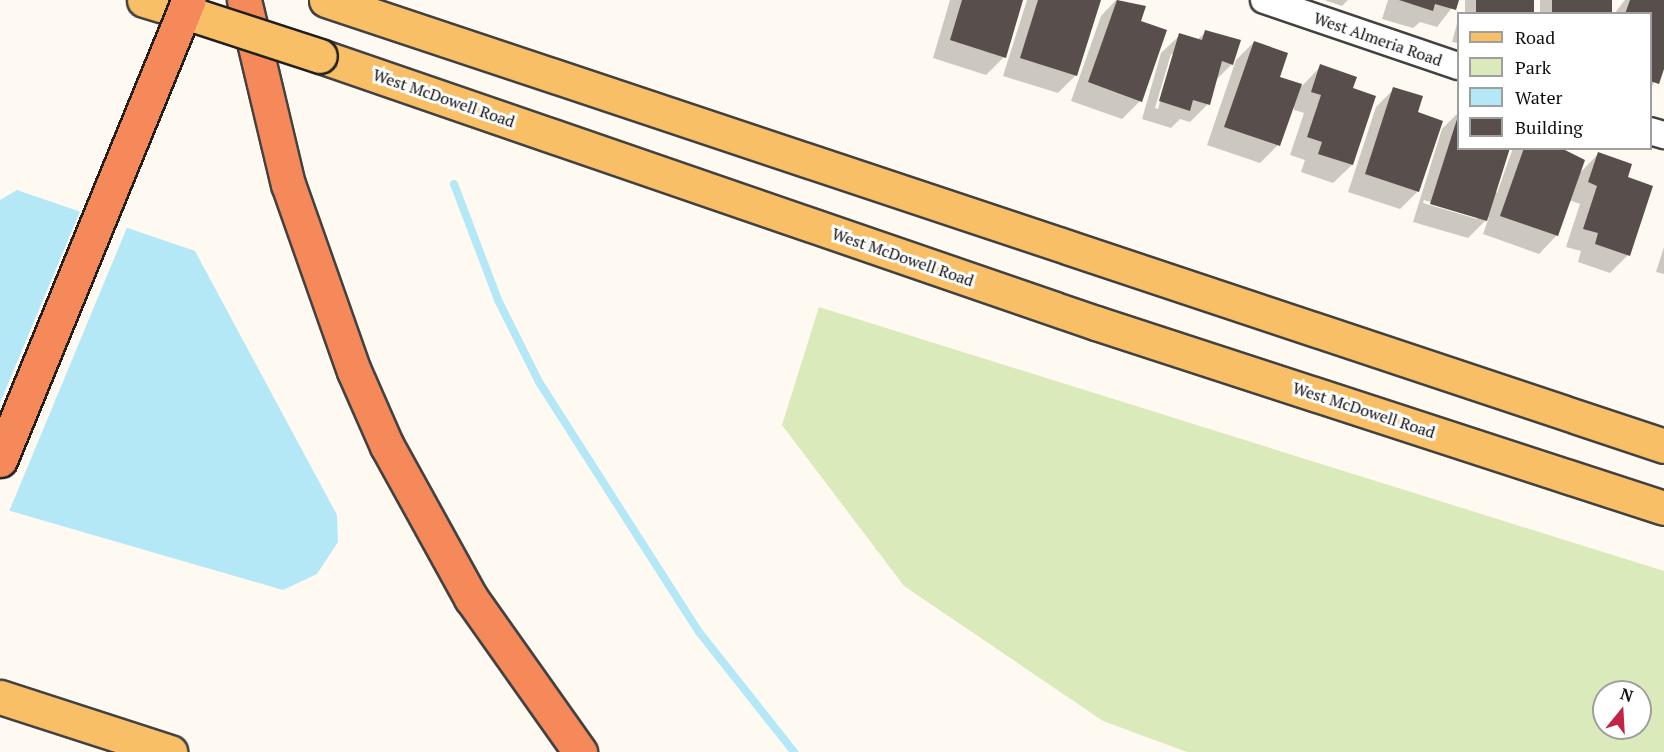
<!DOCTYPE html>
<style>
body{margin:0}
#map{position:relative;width:1664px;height:752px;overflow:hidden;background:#fffaf1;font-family:"PT Serif",serif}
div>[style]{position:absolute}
.green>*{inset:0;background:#daeaba}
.water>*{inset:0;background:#b5e8f7}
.pier>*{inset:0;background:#fffaf1}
.shadow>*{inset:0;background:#0003;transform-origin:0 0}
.stream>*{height:8px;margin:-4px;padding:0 4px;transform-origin:4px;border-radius:4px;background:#b5e8f7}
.building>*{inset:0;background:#584e4b;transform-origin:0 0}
.roads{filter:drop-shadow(2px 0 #424242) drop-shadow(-2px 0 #424242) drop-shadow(0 2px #424242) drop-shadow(0 -2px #424242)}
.minor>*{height:26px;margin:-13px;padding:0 13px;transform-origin:13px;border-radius:13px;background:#fff}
.primary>*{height:33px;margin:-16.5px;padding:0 16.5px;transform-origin:16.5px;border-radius:16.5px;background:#f9bf67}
.motorway>*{height:33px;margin:-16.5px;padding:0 16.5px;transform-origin:16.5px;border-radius:16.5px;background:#f58959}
.bridges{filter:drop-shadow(2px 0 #202020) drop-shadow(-2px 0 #202020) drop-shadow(0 2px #202020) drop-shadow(0 -2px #202020)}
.primary-bridge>*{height:33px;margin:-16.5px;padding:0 16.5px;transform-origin:16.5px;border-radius:16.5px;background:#f9bf67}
.motorway-bridge>*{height:33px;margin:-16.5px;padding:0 16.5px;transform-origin:16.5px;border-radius:16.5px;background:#f58959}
span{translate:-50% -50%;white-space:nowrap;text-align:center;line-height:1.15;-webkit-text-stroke:6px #fff;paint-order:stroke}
.street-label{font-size:16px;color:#0f0f0f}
.legend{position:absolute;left:1457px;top:12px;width:195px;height:138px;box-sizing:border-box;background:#fff;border:2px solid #9f9f9f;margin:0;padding:8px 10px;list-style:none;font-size:18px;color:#0f0f0f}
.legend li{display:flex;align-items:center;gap:12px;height:30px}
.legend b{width:30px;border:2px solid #9f9f9f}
.north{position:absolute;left:1592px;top:680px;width:60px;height:60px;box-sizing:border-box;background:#fff;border:2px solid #9f9f9f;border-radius:50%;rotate:18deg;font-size:16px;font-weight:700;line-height:24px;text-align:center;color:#0f0f0f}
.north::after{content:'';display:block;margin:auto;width:21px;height:27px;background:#c02544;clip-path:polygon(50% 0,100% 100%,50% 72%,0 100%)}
</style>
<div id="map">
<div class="green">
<i style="clip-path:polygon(evenodd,819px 307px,1664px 571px,1664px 752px,1187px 752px,1103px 721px,904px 586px,782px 425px,819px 307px,1604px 692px,1640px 692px,1640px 728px,1604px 728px,1604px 692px)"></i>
</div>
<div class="water">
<i style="clip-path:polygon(17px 190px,195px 251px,337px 515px,338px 542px,317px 574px,283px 590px,0 508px,0 200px)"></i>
</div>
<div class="pier">
<i style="clip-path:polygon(81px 209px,128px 225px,8px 514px,0 512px,0 403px)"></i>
</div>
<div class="shadow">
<i style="clip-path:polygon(950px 0,1021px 0,1004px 57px,986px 75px,933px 58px)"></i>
<i style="clip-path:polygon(1027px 0,1099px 0,1076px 75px,1058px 93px,1003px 76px)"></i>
<i style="clip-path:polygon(1116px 0,1145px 7px,1139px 22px,1140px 101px,1122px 119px,1071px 101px,1101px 16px)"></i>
<i style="clip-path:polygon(1324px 0,1348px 0,1342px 6px)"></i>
<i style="clip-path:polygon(1388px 0,1458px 0,1437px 27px,1420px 22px,1413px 28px,1382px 19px)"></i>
<i style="left:1465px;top:0;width:68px;height:15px"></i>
<i style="left:1540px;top:0;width:70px;height:15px"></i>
<i style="clip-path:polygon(1625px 0,1664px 0,1664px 64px,1650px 90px,1650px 14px,1614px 14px)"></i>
<i style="clip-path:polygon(1458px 20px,1458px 43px,1452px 42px)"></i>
<i style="clip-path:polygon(evenodd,1206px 32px,1232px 64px,1215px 81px,1208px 104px,1190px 122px,1180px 119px,1171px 128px,1142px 119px,1161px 53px,1180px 35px,1197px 40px,1206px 32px,1171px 54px,1174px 54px,1158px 109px,1155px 108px,1171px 54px)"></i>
<i style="clip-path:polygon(1254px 42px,1278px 78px,1302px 86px,1321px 66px,1351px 89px,1352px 165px,1333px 183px,1301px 172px,1305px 160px,1290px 155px,1304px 113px,1294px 110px,1294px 100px,1278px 145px,1260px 163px,1207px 145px,1236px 60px)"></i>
<i style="clip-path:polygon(1394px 89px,1416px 113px,1418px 191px,1400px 209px,1348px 192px,1376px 107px)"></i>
<i style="clip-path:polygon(evenodd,1458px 113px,1458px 148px,1497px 193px,1513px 148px,1560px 148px,1578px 175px,1598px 154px,1626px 178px,1628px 255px,1610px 273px,1578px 262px,1581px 251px,1566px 247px,1580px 204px,1569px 200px,1557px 235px,1539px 254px,1483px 234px,1489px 217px,1468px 238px,1413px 222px,1442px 129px,1458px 113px,1424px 200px,1477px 216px,1477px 219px,1423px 203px,1424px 200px)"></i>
<i style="clip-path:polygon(1664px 247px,1664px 274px,1656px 272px)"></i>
</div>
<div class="stream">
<i style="left:454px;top:184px;width:124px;rotate:69.2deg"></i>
<i style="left:498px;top:300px;width:92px;rotate:63.4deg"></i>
<i style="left:539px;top:382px;width:297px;rotate:57.4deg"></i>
<i style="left:699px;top:632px;width:153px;rotate:51.6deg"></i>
</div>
<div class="building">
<i style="clip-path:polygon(962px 0,1023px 0,1006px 58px,950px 40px)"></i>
<i style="clip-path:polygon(1038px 0,1101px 0,1077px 76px,1020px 58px)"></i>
<i style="clip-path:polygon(1117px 0,1146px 6px,1141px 21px,1167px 30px,1142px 102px,1088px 82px)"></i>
<i style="clip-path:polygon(1399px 0,1459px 0,1456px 10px,1435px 4px,1433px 11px)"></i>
<i style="left:1476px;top:0;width:58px;height:15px"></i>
<i style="left:1552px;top:0;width:60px;height:15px"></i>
<i style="clip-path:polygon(1630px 0,1664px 0,1664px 69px,1659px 84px,1650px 81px,1650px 14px,1625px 14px)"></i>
<i style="clip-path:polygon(1205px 30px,1241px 40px,1233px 65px,1222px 61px,1210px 105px,1193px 100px,1190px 111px,1159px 101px,1179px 33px,1202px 40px)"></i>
<i style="clip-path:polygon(1254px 41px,1288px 53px,1280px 77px,1302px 84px,1280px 146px,1224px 127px)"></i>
<i style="clip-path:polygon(1320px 64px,1357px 77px,1353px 88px,1376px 96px,1353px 165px,1318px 154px,1322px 142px,1307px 137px,1321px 95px,1311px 92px)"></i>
<i style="clip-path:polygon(1393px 87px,1423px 96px,1418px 112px,1443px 121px,1419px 192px,1365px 174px)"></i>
<i style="clip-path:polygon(1458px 116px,1458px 148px,1510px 148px,1487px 221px,1430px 204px)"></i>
<i style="clip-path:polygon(1524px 148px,1561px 148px,1585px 160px,1558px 236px,1500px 216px)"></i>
<i style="clip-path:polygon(1598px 152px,1632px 164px,1628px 177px,1653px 186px,1630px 256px,1595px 244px,1598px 233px,1583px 229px,1597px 186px,1588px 182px)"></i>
</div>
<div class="roads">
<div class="minor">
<i style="left:1264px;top:0;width:205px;rotate:18.8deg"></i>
<i style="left:1650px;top:131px;width:15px;rotate:16deg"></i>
</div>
<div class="primary">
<i style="left:144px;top:0;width:55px;rotate:16.8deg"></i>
<i style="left:326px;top:0;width:1410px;rotate:18.43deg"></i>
<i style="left:320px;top:56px;width:821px;rotate:18.99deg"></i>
<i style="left:1096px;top:323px;width:597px;rotate:18.04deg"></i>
<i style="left:0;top:697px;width:179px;rotate:17.9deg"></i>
</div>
<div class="motorway">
<i style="left:244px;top:0;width:189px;rotate:76.6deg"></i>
<i style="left:288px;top:184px;width:198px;rotate:70.6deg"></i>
<i style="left:354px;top:371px;width:82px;rotate:66.3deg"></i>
<i style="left:387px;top:446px;width:174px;rotate:61.1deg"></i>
<i style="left:471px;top:598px;width:189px;rotate:54.7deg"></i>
</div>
</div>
<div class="bridges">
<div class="primary-bridge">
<i style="left:197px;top:16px;width:129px;rotate:18deg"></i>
</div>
<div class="motorway-bridge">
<i style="left:0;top:460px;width:497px;rotate:-67.7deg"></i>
</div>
</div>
<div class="street-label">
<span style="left:1378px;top:39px;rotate:19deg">West Almeria Road</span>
<span style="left:444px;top:98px;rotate:19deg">West McDowell Road</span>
<span style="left:903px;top:257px;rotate:19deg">West McDowell Road</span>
<span style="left:1364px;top:410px;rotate:18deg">West McDowell Road</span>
</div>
<ul class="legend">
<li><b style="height:8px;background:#f9bf67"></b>Road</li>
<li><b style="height:16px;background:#daeaba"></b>Park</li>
<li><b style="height:16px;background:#b5e8f7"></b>Water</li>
<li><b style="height:16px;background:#584e4b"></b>Building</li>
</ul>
<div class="north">N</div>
</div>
